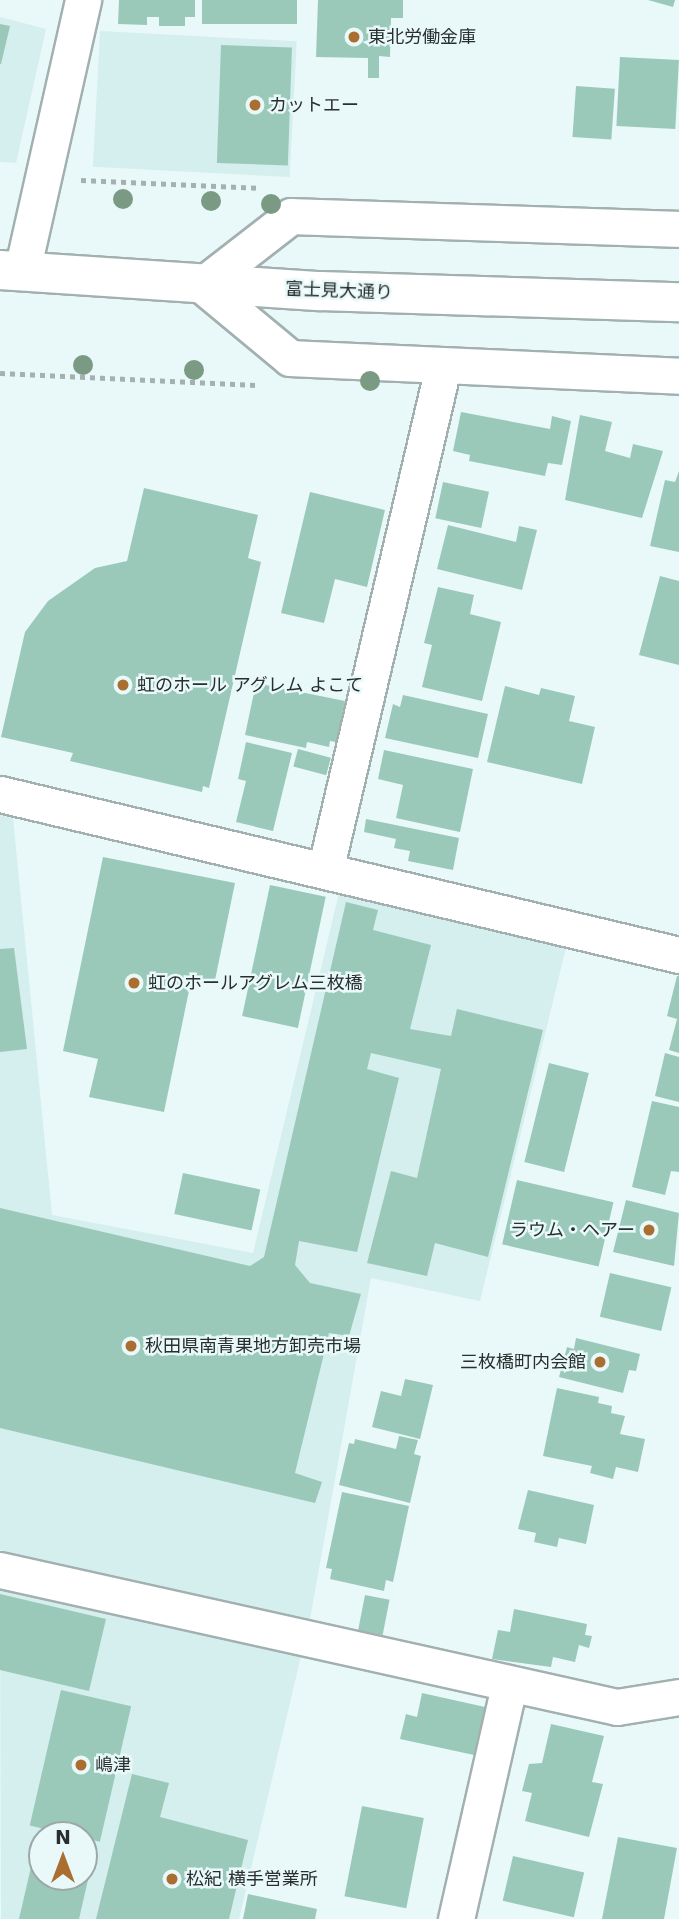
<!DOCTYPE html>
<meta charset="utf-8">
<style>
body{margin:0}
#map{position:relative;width:679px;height:1919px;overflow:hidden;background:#e9f9f9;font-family:"DejaVu Sans","Noto Sans JP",sans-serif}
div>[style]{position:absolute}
.built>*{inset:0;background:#d5eeee;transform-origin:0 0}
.building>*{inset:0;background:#9bc9b9;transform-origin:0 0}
.path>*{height:4.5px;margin-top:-2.25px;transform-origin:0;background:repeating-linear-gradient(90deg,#a5b1b1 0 5px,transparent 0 10px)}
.roads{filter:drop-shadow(2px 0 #a2b0b0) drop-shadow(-2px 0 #a2b0b0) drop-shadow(0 2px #a2b0b0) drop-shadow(0 -2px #a2b0b0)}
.street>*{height:35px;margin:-17.5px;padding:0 17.5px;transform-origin:17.5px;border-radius:17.5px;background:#fff}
.secondary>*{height:38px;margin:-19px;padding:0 19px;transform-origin:19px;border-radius:19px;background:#fff}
.trees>*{width:20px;height:20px;margin:-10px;border-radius:50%;background:#7b9a83}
.dots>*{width:19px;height:19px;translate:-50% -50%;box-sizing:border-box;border:4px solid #e9f9f9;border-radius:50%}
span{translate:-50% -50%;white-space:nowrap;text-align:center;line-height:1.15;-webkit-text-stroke:5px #e9f9f9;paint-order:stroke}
.poi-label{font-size:18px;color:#292f2f}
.left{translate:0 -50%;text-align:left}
.right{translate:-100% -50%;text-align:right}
.street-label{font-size:18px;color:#292f2f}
.north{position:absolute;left:28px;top:1821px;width:70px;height:70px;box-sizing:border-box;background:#e9f9f9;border:2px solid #9ca8a8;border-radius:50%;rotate:0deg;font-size:19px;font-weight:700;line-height:28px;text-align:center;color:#292f2f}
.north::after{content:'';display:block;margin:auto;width:24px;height:32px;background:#aa6e30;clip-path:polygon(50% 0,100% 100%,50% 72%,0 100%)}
</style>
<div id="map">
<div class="built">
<i style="clip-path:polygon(0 17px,46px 29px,16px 163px,0 162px)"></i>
<i style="left:100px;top:31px;width:197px;height:136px;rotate:3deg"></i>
<i style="clip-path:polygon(0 815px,13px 818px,52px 1215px,253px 1253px,339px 893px,566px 948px,480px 1301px,371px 1278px,310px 1619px,0 1550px)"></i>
<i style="clip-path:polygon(evenodd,0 1584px,301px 1656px,239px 1919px,1px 1919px,0 1584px,42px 1835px,84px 1835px,84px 1877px,42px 1877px,42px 1835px)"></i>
</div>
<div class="building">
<i style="clip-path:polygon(119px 0,195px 0,195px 17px,185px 17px,185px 26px,159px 26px,159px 17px,147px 17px,147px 25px,118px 24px)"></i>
<i style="left:202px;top:0;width:95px;height:24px"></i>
<i style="clip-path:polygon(318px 0,403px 0,403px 18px,391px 18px,390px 57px,379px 56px,379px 78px,368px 78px,368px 58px,316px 57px)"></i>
<i style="clip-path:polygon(648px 0,675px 0,673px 7px)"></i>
<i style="clip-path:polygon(0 24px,10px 26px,1px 64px,0 64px)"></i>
<i style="left:221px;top:45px;width:71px;height:118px;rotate:2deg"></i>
<i style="left:620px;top:57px;width:59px;height:69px;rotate:3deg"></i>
<i style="left:576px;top:86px;width:39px;height:51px;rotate:4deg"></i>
<i style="clip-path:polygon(461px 412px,550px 429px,552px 416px,571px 421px,562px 465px,548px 463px,545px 476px,469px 461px,470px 455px,453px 451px)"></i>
<i style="clip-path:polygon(580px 415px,612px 422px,605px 451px,630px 458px,633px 444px,663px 451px,642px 518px,565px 500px)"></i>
<i style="clip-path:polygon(679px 471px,679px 552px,650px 546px,665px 480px,675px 482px)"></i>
<i style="left:443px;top:482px;width:47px;height:37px;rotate:12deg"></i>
<i style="clip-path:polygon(144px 488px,258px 515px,248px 558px,261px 562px,209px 788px,203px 786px,202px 792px,70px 761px,73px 753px,1px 737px,25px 632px,48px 601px,95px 568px,127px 561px)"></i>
<i style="clip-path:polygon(310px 492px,385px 510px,367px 587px,335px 579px,324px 623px,281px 613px)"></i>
<i style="clip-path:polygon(448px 525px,516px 542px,519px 526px,537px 530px,522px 590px,437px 569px)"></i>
<i style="clip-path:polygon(660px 576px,679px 581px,679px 665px,639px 655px)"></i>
<i style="clip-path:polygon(438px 587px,474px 595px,470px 614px,501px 622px,482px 701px,422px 687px,432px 645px,424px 643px)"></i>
<i style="clip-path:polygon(256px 683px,345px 701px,336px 742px,330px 741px,329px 747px,307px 742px,306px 748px,245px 735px)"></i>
<i style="clip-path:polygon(505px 686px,539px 695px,541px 688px,575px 696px,569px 721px,595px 727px,582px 784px,487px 762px)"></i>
<i style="clip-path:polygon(403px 695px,488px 714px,478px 758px,385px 738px,393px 704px,400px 707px)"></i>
<i style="clip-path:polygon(246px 742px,292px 753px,273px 831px,236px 822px,246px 781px,238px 779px)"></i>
<i style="left:298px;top:749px;width:34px;height:18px;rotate:15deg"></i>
<i style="clip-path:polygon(384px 750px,473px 769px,460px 832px,396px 818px,403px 785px,378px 779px)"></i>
<i style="clip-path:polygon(366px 819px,459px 838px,453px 870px,408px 861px,410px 851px,394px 848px,396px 839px,364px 832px)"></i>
<i style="clip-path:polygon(103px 857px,235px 883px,214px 985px,191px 981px,164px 1112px,89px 1097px,98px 1059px,63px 1051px)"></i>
<i style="left:270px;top:885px;width:57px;height:134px;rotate:12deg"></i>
<i style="clip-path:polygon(346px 902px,378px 910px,373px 930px,431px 945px,410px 1029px,451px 1036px,457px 1009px,543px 1030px,488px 1257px,435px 1243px,427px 1276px,367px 1263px,391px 1171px,417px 1178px,441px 1069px,371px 1053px,367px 1069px,399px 1078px,357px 1252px,299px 1241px,295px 1265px,310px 1283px,361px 1294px,349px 1336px,329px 1333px,295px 1473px,322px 1482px,315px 1503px,0 1428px,0 1208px,250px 1266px,264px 1257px)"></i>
<i style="clip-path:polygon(14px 948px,27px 1049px,0 1052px,0 949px)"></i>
<i style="clip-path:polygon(677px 976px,679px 976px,679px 1053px,669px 1050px,677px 1019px,667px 1016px)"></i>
<i style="clip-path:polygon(665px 1053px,679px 1057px,679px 1102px,655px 1096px)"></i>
<i style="left:549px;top:1063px;width:41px;height:102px;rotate:14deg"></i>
<i style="clip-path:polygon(652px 1101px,679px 1107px,679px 1172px,671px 1171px,665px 1195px,632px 1187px)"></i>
<i style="left:183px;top:1173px;width:79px;height:42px;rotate:12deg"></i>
<i style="left:517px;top:1180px;width:99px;height:66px;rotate:13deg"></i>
<i style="clip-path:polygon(626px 1200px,679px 1213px,674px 1266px,613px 1252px)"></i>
<i style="left:610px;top:1273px;width:63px;height:45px;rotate:13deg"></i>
<i style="clip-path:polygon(576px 1338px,640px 1354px,636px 1371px,629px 1370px,623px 1393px,559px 1377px,567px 1347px,574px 1349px)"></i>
<i style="clip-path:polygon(405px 1379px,433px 1385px,420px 1439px,372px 1427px,381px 1391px,401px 1396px)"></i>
<i style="clip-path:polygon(557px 1388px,599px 1397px,598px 1403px,612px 1406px,611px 1413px,625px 1416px,620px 1434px,645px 1439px,638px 1472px,616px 1467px,613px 1479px,590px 1473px,592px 1466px,543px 1456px)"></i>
<i style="clip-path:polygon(399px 1436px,418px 1440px,414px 1454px,421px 1456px,410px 1503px,339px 1485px,349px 1443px,354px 1444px,355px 1439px,396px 1449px)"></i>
<i style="clip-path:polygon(528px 1490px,594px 1505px,586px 1544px,559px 1538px,557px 1547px,534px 1542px,536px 1533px,518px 1529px)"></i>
<i style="clip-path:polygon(342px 1492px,409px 1506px,393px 1582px,386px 1580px,384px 1591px,330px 1579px,332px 1569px,326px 1568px)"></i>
<i style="clip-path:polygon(0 1594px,106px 1619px,89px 1691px,0 1670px)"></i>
<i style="left:365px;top:1595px;width:25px;height:36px;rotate:11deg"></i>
<i style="clip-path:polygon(514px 1609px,587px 1624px,585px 1635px,592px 1636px,589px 1648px,579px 1645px,575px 1662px,553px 1657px,551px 1667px,492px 1659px,498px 1630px,510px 1632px)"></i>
<i style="left:61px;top:1690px;width:72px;height:139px;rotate:13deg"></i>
<i style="clip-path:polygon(422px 1693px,485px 1707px,474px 1755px,400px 1739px,406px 1714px,417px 1717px)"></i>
<i style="clip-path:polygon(551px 1724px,604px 1736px,592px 1782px,603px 1784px,589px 1837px,525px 1821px,532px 1793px,522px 1791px,529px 1764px,542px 1763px)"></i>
<i style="clip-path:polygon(132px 1774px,169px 1783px,160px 1817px,248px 1840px,229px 1919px,96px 1919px)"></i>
<i style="left:362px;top:1806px;width:63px;height:92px;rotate:11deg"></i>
<i style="clip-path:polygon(618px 1837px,677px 1848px,664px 1919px,602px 1919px)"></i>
<i style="clip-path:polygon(37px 1841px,42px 1842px,42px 1877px,84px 1877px,84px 1852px,94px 1854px,79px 1919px,19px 1919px)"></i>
<i style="left:513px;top:1856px;width:73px;height:46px;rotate:13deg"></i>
<i style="clip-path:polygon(248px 1894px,317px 1909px,315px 1919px,243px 1919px)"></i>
</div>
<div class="path">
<i style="left:81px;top:180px;width:180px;rotate:2.5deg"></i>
<i style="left:0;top:373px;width:259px;rotate:2.7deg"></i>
</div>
<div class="roads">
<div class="street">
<i style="left:679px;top:229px;width:388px;rotate:-178.1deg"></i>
<i style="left:291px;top:216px;width:113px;rotate:142.2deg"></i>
<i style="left:202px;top:285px;width:114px;rotate:39.7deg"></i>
<i style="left:290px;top:358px;width:389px;rotate:2.6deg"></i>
<i style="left:22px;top:271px;width:278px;rotate:-77.3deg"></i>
<i style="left:0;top:794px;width:698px;rotate:13.34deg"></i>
<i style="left:325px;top:871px;width:518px;rotate:-76.82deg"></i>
<i style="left:0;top:1570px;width:632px;rotate:12.52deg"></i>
<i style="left:617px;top:1707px;width:63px;rotate:-9.2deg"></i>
<i style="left:456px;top:1919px;width:240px;rotate:-77.2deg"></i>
</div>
<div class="secondary">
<i style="left:0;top:270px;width:321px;rotate:3.8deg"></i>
<i style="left:320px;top:291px;width:359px;rotate:1.8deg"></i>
</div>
</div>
<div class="trees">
<i style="left:123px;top:199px"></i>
<i style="left:211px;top:201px"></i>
<i style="left:271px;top:204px"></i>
<i style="left:83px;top:365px"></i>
<i style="left:194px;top:370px"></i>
<i style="left:370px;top:381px"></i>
</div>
<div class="dots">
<i style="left:354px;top:37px;background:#aa6e30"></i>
<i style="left:255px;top:105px;background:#aa6e30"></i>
<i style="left:123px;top:685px;background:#aa6e30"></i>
<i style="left:134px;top:983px;background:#aa6e30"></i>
<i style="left:649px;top:1230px;background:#aa6e30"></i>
<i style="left:131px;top:1346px;background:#aa6e30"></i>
<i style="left:600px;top:1362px;background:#aa6e30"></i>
<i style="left:81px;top:1765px;background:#aa6e30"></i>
<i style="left:172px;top:1879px;background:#aa6e30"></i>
</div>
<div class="poi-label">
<span class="left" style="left:368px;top:37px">東北労働金庫</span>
<span class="left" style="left:269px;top:105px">カットエー</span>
<span class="left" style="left:137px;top:685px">虹のホール アグレム よこて</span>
<span class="left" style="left:148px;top:983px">虹のホールアグレム三枚橋</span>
<span class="right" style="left:635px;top:1230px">ラウム・ヘアー</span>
<span class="left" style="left:145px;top:1346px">秋田県南青果地方卸売市場</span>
<span class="right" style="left:586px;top:1362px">三枚橋町内会館</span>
<span class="left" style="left:95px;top:1765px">嶋津</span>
<span class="left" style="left:186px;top:1879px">松紀 横手営業所</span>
</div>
<div class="street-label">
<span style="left:339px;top:291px;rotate:2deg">富士見大通り</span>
</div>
<div class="north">N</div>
</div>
